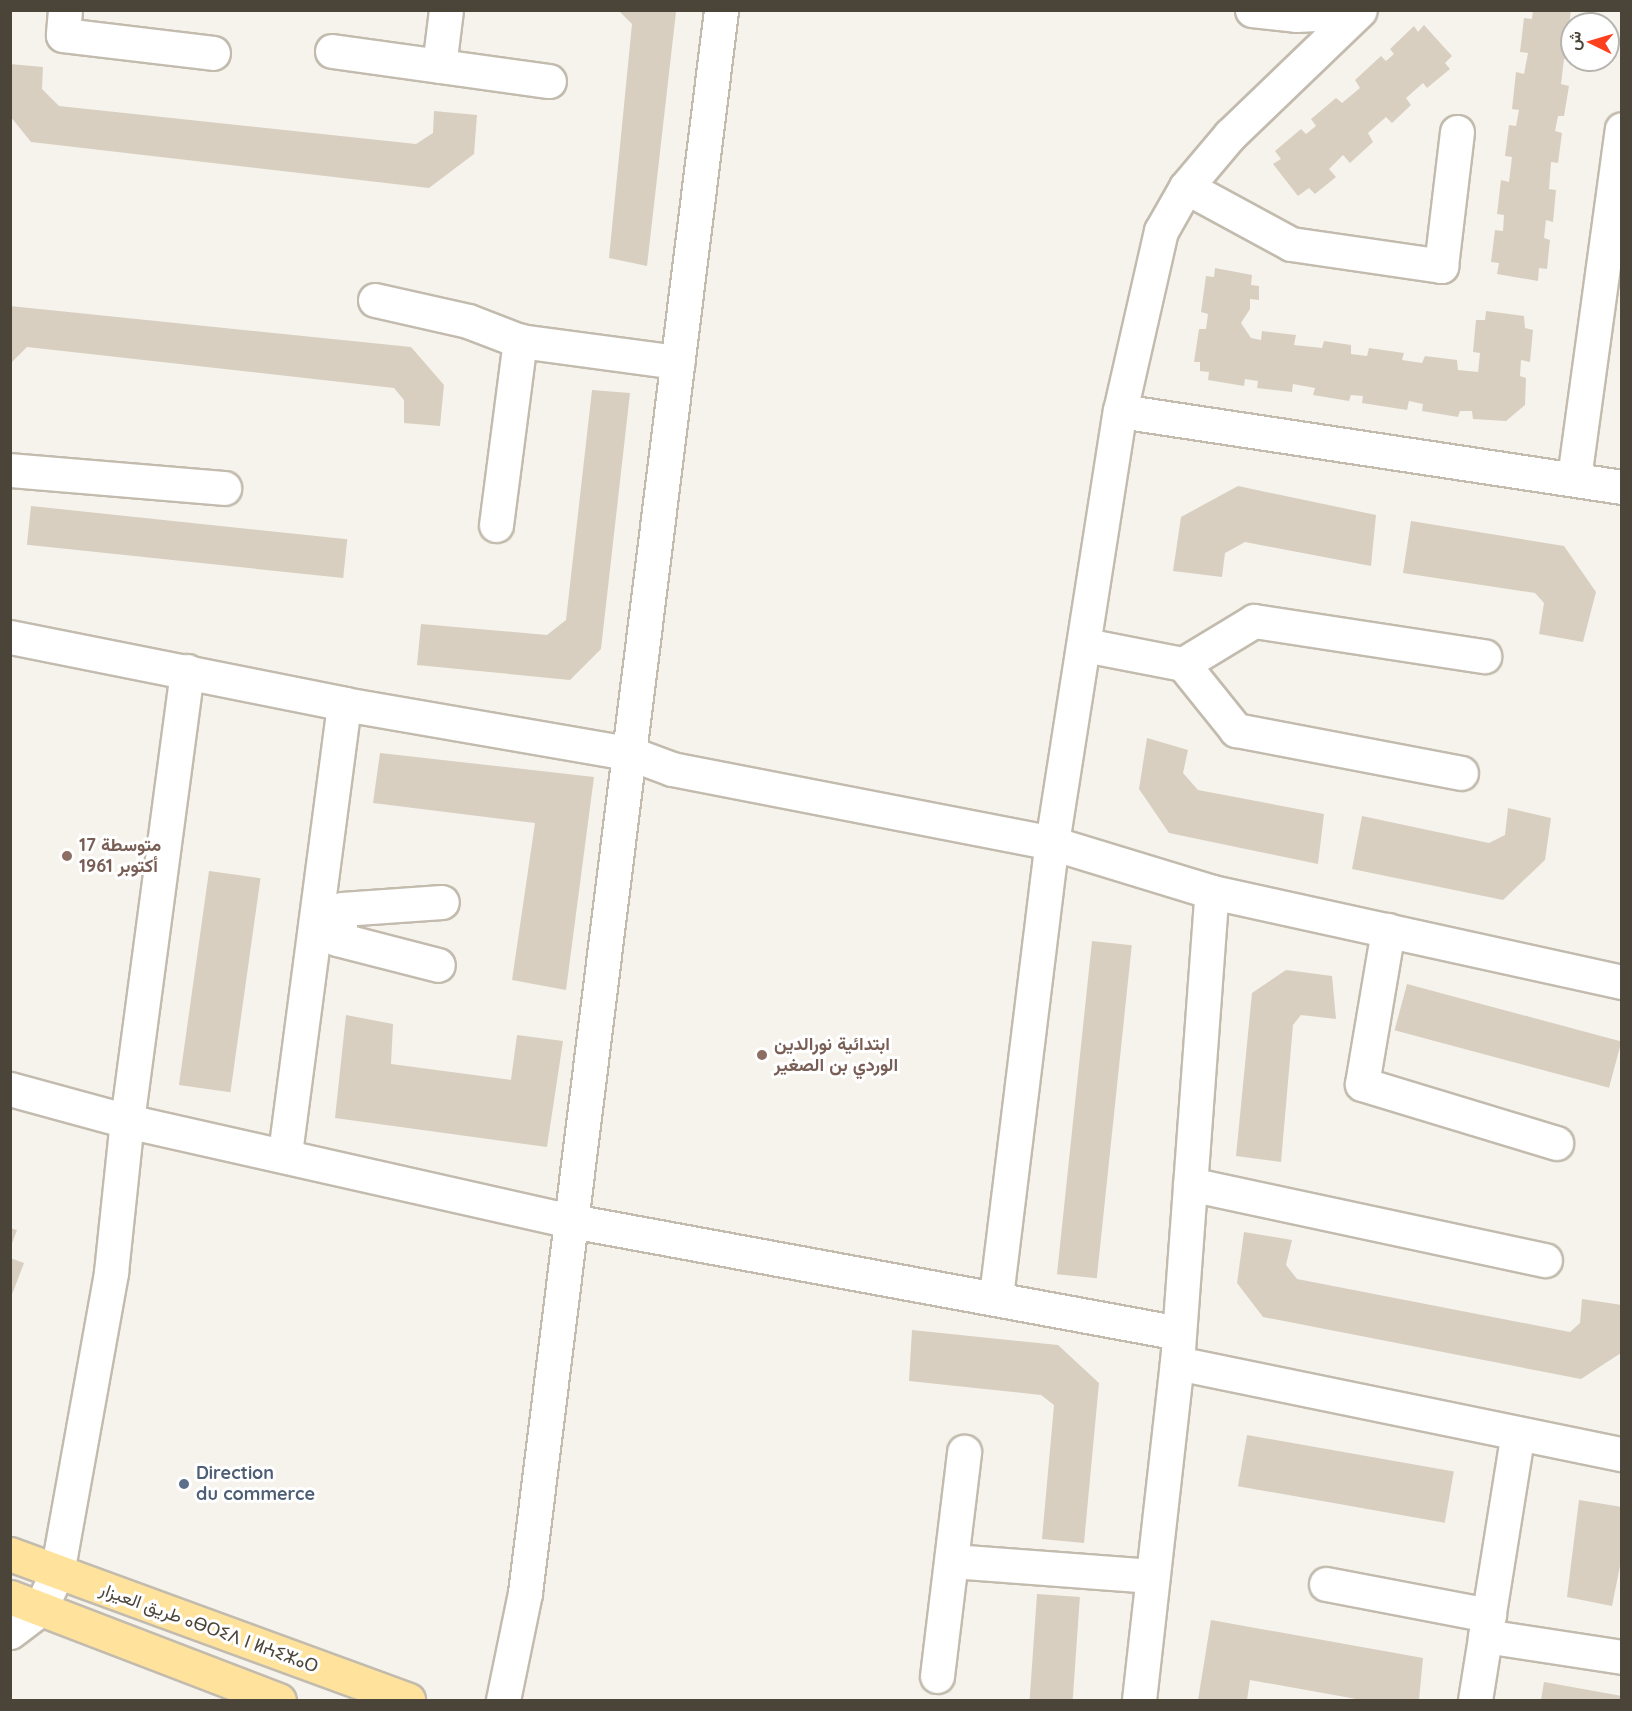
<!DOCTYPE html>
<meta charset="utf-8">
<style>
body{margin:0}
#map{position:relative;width:1632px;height:1711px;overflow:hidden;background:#f6f3ec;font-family:Quicksand,Vazirmatn,"Noto Sans Tifinagh",sans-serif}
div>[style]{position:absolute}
.building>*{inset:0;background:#d8cfc1;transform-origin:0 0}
.roads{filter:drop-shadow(2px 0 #c2bbae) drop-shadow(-2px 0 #c2bbae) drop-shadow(0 2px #c2bbae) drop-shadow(0 -2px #c2bbae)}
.minor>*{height:33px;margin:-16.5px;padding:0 16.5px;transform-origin:16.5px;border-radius:16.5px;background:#fff}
.major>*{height:33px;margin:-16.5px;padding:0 16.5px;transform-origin:16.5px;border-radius:16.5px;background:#ffe39c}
.dots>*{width:16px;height:16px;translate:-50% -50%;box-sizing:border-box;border:3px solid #fff;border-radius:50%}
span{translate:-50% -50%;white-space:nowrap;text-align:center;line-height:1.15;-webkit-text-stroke:6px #fff;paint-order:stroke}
.education-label{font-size:18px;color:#785e54;font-weight:700}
.left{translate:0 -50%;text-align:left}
.service-label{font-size:18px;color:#4e5e75;font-weight:700}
.street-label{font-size:18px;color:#4b4439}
.frame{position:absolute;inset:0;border:12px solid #4b4439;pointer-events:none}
.north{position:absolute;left:1560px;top:12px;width:60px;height:60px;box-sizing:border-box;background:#fff;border:2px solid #b7b4b0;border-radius:50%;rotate:275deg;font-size:16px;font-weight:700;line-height:24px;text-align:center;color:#4b4439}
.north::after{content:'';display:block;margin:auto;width:21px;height:27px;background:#fc3f1d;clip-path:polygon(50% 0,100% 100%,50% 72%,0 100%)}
</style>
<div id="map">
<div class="building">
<i style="clip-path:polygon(618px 10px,676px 12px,647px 266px,609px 258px,632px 24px)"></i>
<i style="clip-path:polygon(1533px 10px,1571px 10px,1569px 26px,1572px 27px,1572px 60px,1564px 59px,1561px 84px,1569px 86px,1564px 116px,1558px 116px,1555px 131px,1562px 133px,1558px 163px,1551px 162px,1549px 189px,1556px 190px,1553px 222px,1546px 220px,1544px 238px,1550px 240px,1547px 269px,1539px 268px,1538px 281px,1497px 274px,1499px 263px,1491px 262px,1495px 230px,1503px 231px,1504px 215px,1497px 214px,1501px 180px,1509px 182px,1512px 157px,1505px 156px,1509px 125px,1516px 126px,1519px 110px,1512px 109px,1516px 72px,1524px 74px,1528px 53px,1520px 52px,1524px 18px,1532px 19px)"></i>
<i style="clip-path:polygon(1424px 25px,1452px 56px,1445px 63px,1450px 69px,1427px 88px,1423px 83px,1406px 98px,1411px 105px,1392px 123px,1386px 117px,1368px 133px,1373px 142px,1350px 163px,1343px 155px,1329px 169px,1336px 177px,1315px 194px,1309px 188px,1298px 196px,1273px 164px,1281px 159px,1275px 151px,1301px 129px,1306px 134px,1316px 126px,1311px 119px,1336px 98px,1342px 103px,1360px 88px,1355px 80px,1381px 56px,1386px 61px,1394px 54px,1390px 49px,1414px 26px,1418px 32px)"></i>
<i style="clip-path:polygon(10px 64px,43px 67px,42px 89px,59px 106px,416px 144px,433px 133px,434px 111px,477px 115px,474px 154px,429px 188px,31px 142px,10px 116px)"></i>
<i style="clip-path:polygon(1215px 268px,1252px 275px,1251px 285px,1259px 286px,1259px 300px,1250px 299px,1250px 309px,1241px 323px,1251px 338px,1261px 340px,1262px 331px,1296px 335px,1294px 345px,1322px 348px,1324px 341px,1351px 345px,1351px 354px,1367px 356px,1369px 348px,1404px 353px,1402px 360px,1422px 363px,1425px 356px,1457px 360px,1458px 370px,1478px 372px,1480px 353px,1473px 352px,1476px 320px,1485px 320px,1486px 311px,1524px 316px,1525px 328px,1533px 330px,1530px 362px,1521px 360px,1520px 376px,1526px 378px,1525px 405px,1506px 421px,1473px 419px,1472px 411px,1460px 411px,1458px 417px,1422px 411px,1423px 404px,1409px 401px,1407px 410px,1362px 403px,1363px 396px,1351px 395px,1349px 401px,1313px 395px,1315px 388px,1293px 384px,1292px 392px,1257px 388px,1258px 381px,1245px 379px,1244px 386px,1208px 380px,1209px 372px,1200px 371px,1200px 362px,1194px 362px,1199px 329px,1206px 329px,1208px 314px,1201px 312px,1206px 276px,1214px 277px)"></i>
<i style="clip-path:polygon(10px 306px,411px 347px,444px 385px,440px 426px,404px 423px,404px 400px,394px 388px,27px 347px,10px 364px)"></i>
<i style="clip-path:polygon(592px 390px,630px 393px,601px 649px,570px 680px,417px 665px,421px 624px,547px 635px,566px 620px)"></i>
<i style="clip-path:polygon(1238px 486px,1376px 515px,1371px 566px,1245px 542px,1225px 553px,1222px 577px,1173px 571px,1181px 517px)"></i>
<i style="left:31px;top:506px;width:318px;height:39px;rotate:6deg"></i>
<i style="clip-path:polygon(1411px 521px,1564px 546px,1596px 592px,1583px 642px,1539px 634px,1544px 603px,1535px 593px,1403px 573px)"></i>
<i style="clip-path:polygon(1147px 738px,1188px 750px,1183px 773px,1198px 790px,1324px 814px,1318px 864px,1169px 833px,1139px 789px)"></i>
<i style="clip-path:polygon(380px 753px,594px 777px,566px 990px,512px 980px,535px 823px,373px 803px)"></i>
<i style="clip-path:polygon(1508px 808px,1551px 818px,1545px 860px,1503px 900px,1352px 869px,1362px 816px,1489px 843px,1505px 835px)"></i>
<i style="left:209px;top:871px;width:52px;height:216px;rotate:8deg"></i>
<i style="left:1092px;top:941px;width:40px;height:335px;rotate:6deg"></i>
<i style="clip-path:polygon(1286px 970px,1332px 976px,1336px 1019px,1301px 1015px,1293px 1025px,1281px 1162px,1236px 1156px,1252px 993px)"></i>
<i style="left:1407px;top:984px;width:222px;height:48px;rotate:15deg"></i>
<i style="clip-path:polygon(346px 1015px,393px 1024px,391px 1064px,511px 1080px,517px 1035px,563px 1041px,547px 1147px,335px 1118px)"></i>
<i style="clip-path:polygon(10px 1228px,17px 1230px,11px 1246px,10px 1246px)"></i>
<i style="clip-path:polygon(1244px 1232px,1292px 1240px,1286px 1265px,1297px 1279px,1570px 1332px,1580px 1323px,1582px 1299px,1622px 1305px,1621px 1353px,1581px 1379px,1263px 1317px,1237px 1283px)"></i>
<i style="clip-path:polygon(10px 1258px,24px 1263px,11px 1297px,10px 1297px)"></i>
<i style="clip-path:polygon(912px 1330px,1058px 1345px,1099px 1383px,1084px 1543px,1042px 1539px,1054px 1405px,1041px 1395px,909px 1381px)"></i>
<i style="left:1247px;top:1435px;width:210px;height:52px;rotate:10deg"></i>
<i style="clip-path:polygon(1579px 1500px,1622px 1507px,1622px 1556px,1612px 1606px,1567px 1597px)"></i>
<i style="left:1037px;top:1594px;width:43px;height:106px;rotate:4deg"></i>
<i style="clip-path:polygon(1211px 1620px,1423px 1658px,1419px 1700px,1362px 1700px,1250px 1680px,1247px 1700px,1198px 1700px)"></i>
<i style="clip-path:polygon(1544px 1682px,1622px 1696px,1622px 1700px,1541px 1700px)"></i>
</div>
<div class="roads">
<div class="minor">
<i style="left:65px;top:10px;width:25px;rotate:95deg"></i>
<i style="left:63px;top:35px;width:151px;rotate:6.8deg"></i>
<i style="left:1252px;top:10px;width:44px;rotate:6.5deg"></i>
<i style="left:1296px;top:15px;width:60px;rotate:-2.9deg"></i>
<i style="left:332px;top:51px;width:219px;rotate:7.9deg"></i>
<i style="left:439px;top:66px;width:56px;rotate:-82.9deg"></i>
<i style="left:1186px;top:187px;width:119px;rotate:28.5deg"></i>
<i style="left:1291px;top:244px;width:152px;rotate:8.3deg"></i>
<i style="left:1441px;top:266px;width:135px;rotate:-83.2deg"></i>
<i style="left:375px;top:300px;width:95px;rotate:12.7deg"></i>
<i style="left:468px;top:321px;width:56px;rotate:21deg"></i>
<i style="left:520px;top:341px;width:159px;rotate:7.6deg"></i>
<i style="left:1120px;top:411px;width:508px;rotate:8.61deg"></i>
<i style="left:10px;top:470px;width:215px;rotate:4.8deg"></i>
<i style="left:1574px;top:478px;width:352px;rotate:-82.2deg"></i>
<i style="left:496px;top:525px;width:186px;rotate:-82.6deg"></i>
<i style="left:10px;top:637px;width:341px;rotate:11.3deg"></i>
<i style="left:344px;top:704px;width:289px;rotate:9.8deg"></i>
<i style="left:629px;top:753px;width:46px;rotate:20.4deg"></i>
<i style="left:672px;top:769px;width:387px;rotate:11deg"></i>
<i style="left:1052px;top:843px;width:167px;rotate:17deg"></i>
<i style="left:1212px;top:892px;width:420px;rotate:12.4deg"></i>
<i style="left:1085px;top:645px;width:100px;rotate:11deg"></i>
<i style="left:1183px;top:664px;width:85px;rotate:51.2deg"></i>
<i style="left:1236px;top:730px;width:229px;rotate:10.8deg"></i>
<i style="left:1183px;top:664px;width:83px;rotate:-31.2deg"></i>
<i style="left:1254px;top:621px;width:233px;rotate:8.7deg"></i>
<i style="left:316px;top:920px;width:24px;rotate:7deg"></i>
<i style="left:340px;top:923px;width:16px;rotate:101deg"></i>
<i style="left:337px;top:939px;width:104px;rotate:14.4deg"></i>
<i style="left:340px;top:923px;width:14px;rotate:-82deg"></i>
<i style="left:342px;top:909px;width:100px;rotate:-4deg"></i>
<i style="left:1388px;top:930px;width:156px;rotate:99.6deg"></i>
<i style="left:1362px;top:1084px;width:203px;rotate:16.9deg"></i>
<i style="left:10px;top:1089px;width:121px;rotate:15.3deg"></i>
<i style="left:127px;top:1121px;width:456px;rotate:12.7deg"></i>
<i style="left:572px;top:1221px;width:617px;rotate:10.45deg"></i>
<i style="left:285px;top:1153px;width:453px;rotate:-82.5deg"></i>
<i style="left:1190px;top:1184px;width:363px;rotate:12.1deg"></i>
<i style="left:996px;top:1296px;width:456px;rotate:-83deg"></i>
<i style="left:1052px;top:843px;width:437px;rotate:-81.1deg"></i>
<i style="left:1120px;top:411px;width:185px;rotate:-77.2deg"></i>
<i style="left:1161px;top:231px;width:51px;rotate:-60.4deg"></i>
<i style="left:1186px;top:187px;width:68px;rotate:-49.8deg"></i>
<i style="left:1230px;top:135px;width:180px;rotate:-43.9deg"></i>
<i style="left:1177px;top:1363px;width:454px;rotate:11.6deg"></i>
<i style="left:952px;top:1561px;width:201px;rotate:4.3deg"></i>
<i style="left:1326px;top:1584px;width:166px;rotate:10.8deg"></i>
<i style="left:10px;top:1632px;width:38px;rotate:-37deg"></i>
<i style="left:40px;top:1609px;width:40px;rotate:-65deg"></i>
<i style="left:57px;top:1573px;width:306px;rotate:-79.8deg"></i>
<i style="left:111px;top:1272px;width:152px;rotate:-84deg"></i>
<i style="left:127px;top:1121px;width:454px;rotate:-82.4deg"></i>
<i style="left:1485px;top:1636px;width:139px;rotate:8.7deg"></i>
<i style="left:937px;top:1676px;width:226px;rotate:-83.1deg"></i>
<i style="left:503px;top:1700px;width:109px;rotate:-78.4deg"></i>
<i style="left:525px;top:1593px;width:1595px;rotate:-82.94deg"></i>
<i style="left:1139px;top:1700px;width:339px;rotate:-83.6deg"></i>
<i style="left:1177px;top:1363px;width:472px;rotate:-85.8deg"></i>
<i style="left:1475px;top:1700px;width:270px;rotate:-80.9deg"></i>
</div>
<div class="major">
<i style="left:10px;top:1554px;width:424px;rotate:20.1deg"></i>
<i style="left:10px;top:1597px;width:288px;rotate:21deg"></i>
</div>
</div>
<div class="dots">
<i style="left:67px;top:856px;background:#8d6e63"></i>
<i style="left:762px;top:1055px;background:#8d6e63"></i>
<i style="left:184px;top:1484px;background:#5c6f8a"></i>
</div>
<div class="education-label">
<span class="left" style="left:79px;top:856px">متوسطة 17<br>أكتوبر 1961</span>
<span class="left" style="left:774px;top:1055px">ابتدائية نورالدين<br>الوردي بن الصغير</span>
</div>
<div class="service-label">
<span class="left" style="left:196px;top:1484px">Direction<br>du commerce</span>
</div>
<div class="street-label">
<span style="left:209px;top:1628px;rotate:20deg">طريق العيزار ⴰⴱⵔⵉⴷ ⵏ ⵍⵄⵉⵣⴰⵔ</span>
</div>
<div class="frame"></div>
<div class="north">ش</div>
</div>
